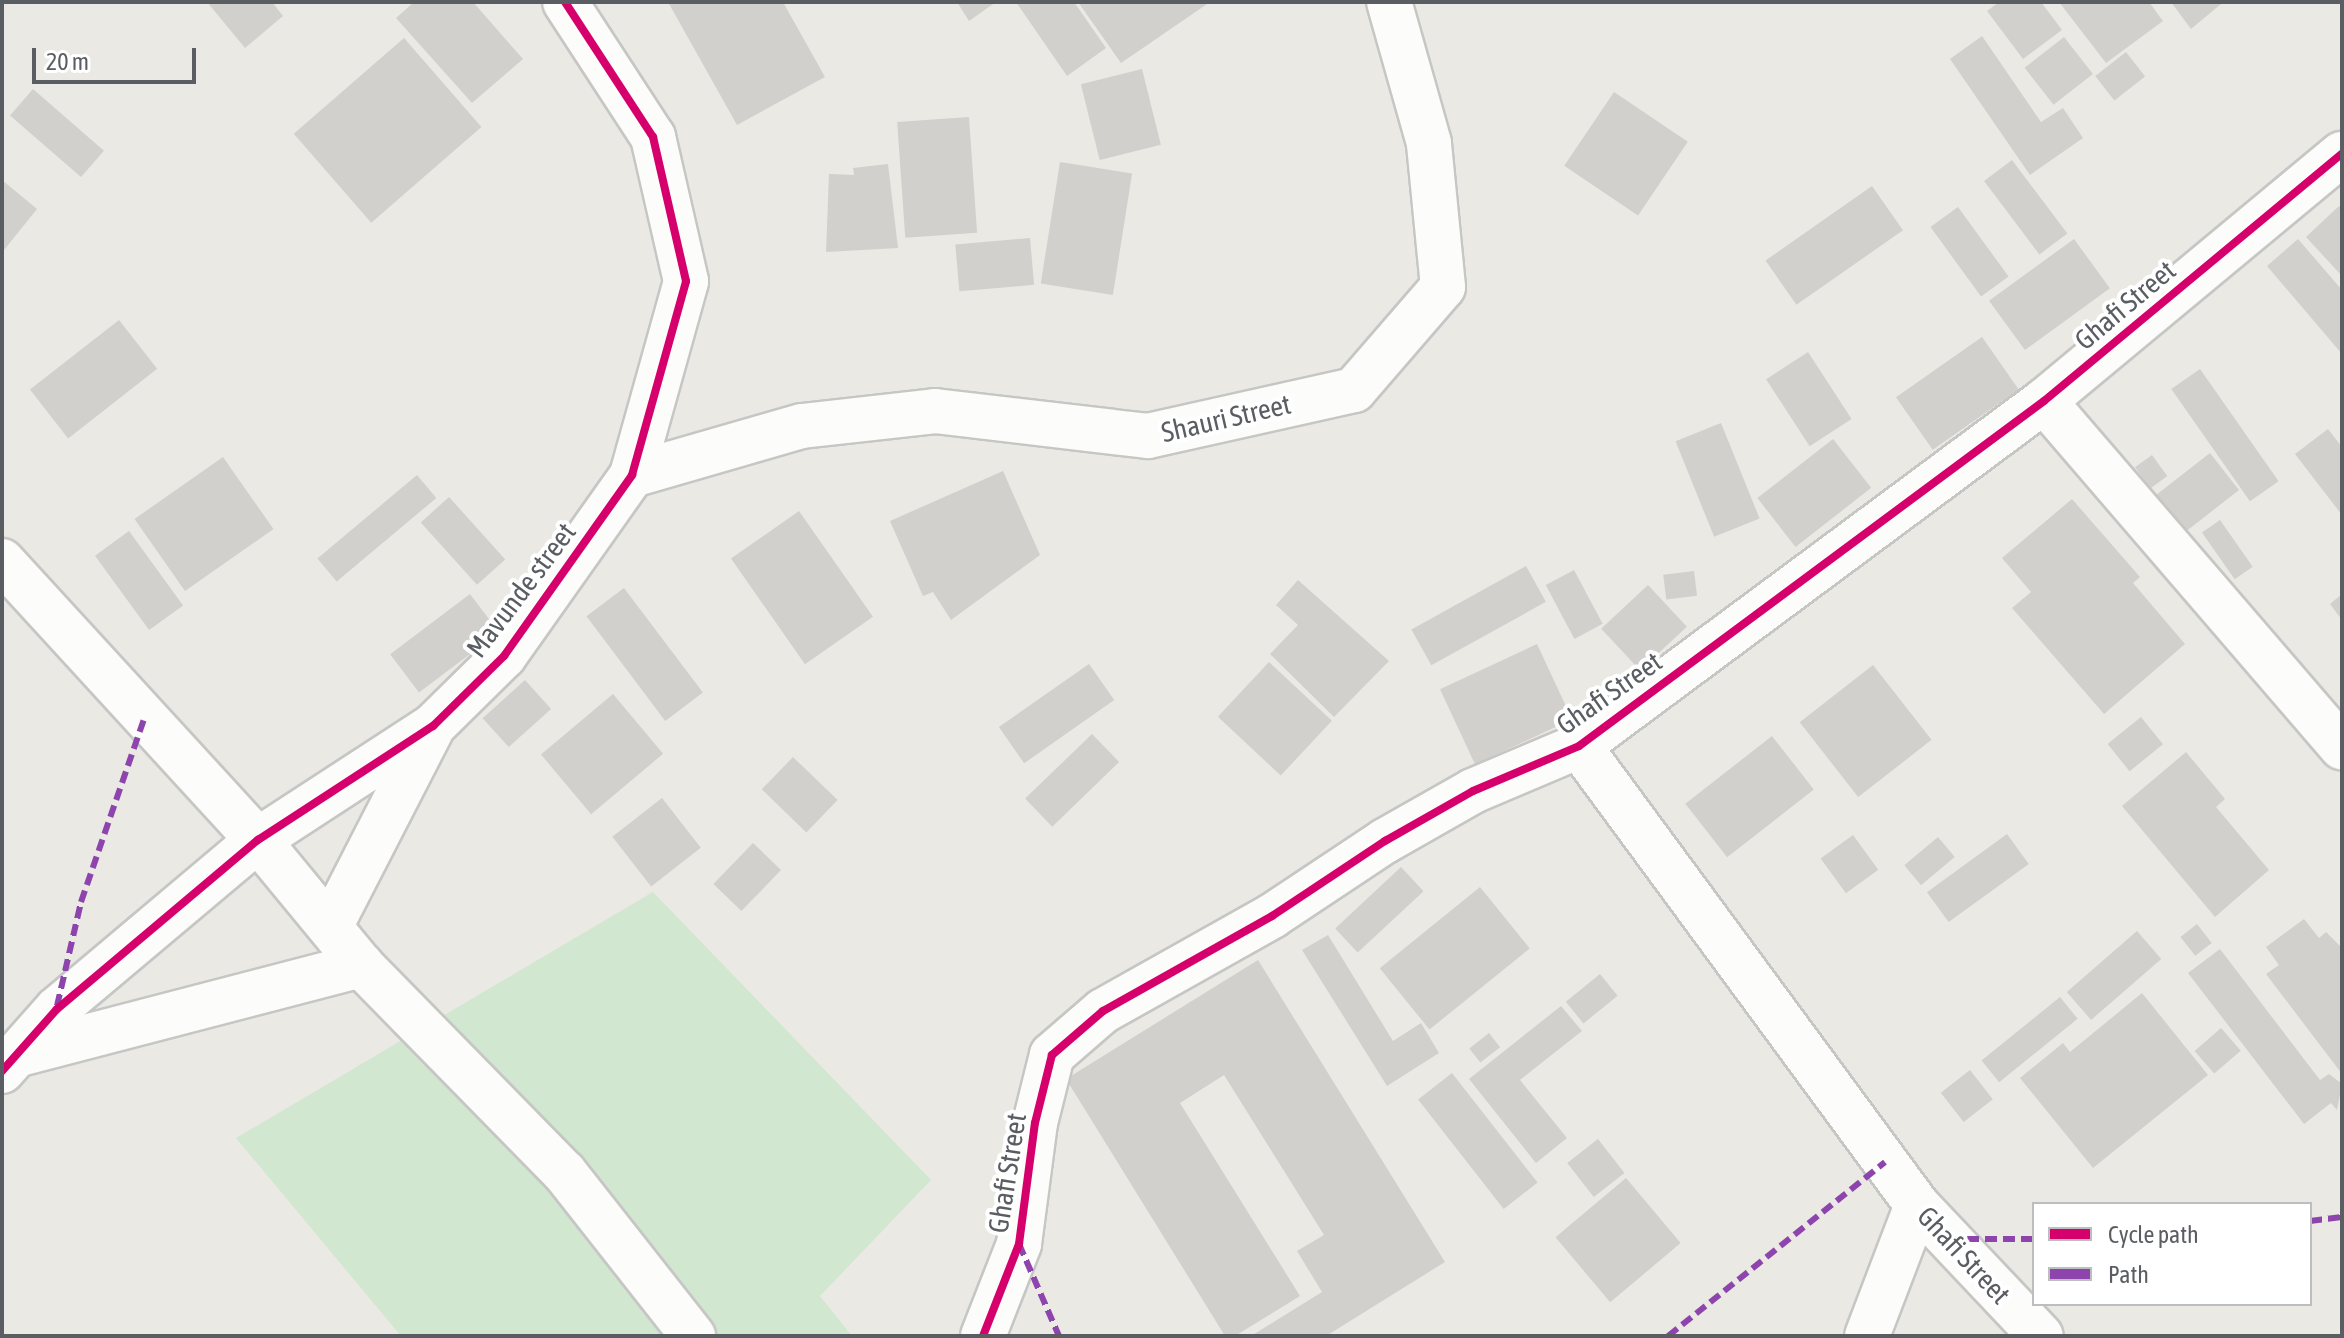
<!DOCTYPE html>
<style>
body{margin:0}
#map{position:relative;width:2344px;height:1338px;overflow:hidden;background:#eae9e4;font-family:"Asap Condensed",sans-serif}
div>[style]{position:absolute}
.green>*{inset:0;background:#d1e7d0}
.building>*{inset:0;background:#d1d0cd;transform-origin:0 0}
.roads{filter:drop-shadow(2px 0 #c6c6c5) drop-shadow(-2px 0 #c6c6c5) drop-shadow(0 2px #c6c6c5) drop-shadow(0 -2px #c6c6c5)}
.minor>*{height:44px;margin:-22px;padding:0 22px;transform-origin:22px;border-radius:22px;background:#fcfcfb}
.quiet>*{height:6px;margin-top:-3px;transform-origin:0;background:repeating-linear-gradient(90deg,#8e44ad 0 12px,transparent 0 18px)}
.cycleway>*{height:8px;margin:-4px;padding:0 4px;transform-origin:4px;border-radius:4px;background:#d6006c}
span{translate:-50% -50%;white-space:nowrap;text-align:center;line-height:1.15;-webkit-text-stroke:8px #fff;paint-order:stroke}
.street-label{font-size:28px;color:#5a5d62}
.frame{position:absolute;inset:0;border:4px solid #5a5d62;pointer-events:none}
.legend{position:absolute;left:2032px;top:1202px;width:280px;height:104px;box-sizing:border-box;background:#fff;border:2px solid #bdbec0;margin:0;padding:10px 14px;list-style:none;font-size:24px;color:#5a5d62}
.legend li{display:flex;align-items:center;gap:16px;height:40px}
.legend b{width:40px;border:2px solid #bdbec0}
.scale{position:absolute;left:32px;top:48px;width:164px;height:36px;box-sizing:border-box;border:4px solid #5a5d62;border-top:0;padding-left:10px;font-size:24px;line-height:28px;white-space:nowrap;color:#5a5d62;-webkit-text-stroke:6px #fff;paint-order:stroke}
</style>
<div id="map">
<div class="green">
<i style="clip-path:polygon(653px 892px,931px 1180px,820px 1296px,852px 1336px,401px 1336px,236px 1138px)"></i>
</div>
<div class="building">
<i style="clip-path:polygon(207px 2px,272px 2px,283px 16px,245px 48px)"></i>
<i style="clip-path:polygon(414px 2px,473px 2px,523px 59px,472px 103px,396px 18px)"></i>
<i style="clip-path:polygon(668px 2px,783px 2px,825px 77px,737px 125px)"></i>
<i style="clip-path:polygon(957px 2px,996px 2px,969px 21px)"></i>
<i style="clip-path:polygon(1016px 2px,1074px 2px,1106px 48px,1067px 76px)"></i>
<i style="clip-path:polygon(1078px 2px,1210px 2px,1121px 63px)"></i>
<i style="clip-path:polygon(1999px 2px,2041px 2px,2062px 30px,2023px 59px,1987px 11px)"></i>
<i style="clip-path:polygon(2059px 2px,2149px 2px,2163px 21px,2106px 63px)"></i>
<i style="clip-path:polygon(2171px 2px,2219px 2px,2221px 4px,2191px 29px)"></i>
<i style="clip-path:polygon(1982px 36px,2041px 122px,2063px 108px,2083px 138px,2030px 175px,1950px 59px)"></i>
<i style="left:2064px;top:37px;width:47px;height:50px;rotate:52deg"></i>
<i style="left:404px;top:38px;width:118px;height:146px;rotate:49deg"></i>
<i style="left:2126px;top:52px;width:31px;height:39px;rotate:52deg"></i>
<i style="left:1142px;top:69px;width:78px;height:63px;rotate:76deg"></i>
<i style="left:33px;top:89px;width:94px;height:35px;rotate:41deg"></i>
<i style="left:1614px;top:92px;width:89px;height:89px;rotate:34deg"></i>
<i style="left:969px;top:117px;width:116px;height:72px;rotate:86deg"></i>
<i style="left:2012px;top:160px;width:92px;height:35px;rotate:53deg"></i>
<i style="left:1060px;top:162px;width:73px;height:123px;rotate:9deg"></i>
<i style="clip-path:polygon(888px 164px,898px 248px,826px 252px,829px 174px,854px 175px,853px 168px)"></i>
<i style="clip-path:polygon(2px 180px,37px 209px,4px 250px,2px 249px)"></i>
<i style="left:1872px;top:186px;width:54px;height:130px;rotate:55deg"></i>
<i style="clip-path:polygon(2339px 206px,2342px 209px,2342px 276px,2306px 237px)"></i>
<i style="left:1958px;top:207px;width:86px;height:34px;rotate:54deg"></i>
<i style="left:1030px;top:238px;width:47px;height:75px;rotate:85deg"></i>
<i style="left:2074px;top:239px;width:61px;height:105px;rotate:54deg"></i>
<i style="clip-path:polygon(2298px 239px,2342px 290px,2342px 354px,2267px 266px)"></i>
<i style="left:119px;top:320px;width:62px;height:113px;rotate:52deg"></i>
<i style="left:1982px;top:337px;width:64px;height:105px;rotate:55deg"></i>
<i style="left:1808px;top:352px;width:80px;height:50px;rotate:57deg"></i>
<i style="left:2200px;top:369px;width:137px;height:35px;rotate:55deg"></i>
<i style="left:1721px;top:423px;width:103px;height:49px;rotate:68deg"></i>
<i style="clip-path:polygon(2328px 429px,2342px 447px,2342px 515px,2295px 454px)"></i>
<i style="left:1833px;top:439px;width:62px;height:96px;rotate:52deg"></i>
<i style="left:2210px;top:453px;width:47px;height:72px;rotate:52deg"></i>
<i style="left:2152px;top:455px;width:26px;height:21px;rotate:54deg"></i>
<i style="left:223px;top:457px;width:88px;height:108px;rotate:55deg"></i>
<i style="clip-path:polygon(1003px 471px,1040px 555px,951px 620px,933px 592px,923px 596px,890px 521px)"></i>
<i style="left:417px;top:475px;width:30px;height:130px;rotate:50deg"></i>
<i style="left:449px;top:497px;width:84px;height:38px;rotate:48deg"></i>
<i style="clip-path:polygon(2072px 499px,2140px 577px,2133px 583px,2185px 644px,2104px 714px,2012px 608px,2031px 592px,2002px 558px)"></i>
<i style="left:799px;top:511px;width:129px;height:83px;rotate:55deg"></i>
<i style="left:2220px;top:520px;width:57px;height:22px;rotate:55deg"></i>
<i style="left:129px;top:531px;width:92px;height:42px;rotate:54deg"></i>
<i style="left:1526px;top:566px;width:41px;height:131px;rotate:61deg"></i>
<i style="left:1574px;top:570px;width:61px;height:32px;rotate:62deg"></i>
<i style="left:1694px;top:571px;width:25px;height:31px;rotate:83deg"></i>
<i style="clip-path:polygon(1298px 580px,1389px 661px,1334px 717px,1270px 654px,1298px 625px,1276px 605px)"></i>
<i style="left:1648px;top:585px;width:57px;height:64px;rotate:47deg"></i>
<i style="left:624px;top:588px;width:131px;height:47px;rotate:53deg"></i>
<i style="left:470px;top:594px;width:48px;height:100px;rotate:53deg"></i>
<i style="clip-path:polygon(2342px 594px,2342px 620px,2330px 604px)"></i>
<i style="left:1537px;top:644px;width:83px;height:107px;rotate:65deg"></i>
<i style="left:1269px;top:662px;width:86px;height:75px;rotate:43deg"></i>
<i style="left:1089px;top:664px;width:44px;height:110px;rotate:55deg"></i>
<i style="left:1873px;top:665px;width:95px;height:93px;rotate:52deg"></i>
<i style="left:525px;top:680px;width:39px;height:57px;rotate:48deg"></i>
<i style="left:613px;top:694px;width:78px;height:94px;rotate:50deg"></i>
<i style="left:2141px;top:717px;width:35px;height:43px;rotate:51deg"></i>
<i style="left:1092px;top:734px;width:39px;height:93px;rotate:46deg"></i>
<i style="left:1772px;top:736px;width:68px;height:110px;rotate:52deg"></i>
<i style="clip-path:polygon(2186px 752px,2225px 799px,2216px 807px,2269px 870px,2215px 917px,2122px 806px)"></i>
<i style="left:793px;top:757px;width:62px;height:45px;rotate:44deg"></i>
<i style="left:662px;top:798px;width:63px;height:63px;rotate:52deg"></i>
<i style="left:2007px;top:834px;width:37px;height:99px;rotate:54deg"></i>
<i style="left:1853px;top:835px;width:43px;height:40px;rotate:54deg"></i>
<i style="left:1938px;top:837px;width:26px;height:44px;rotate:50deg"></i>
<i style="left:753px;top:843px;width:39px;height:57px;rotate:44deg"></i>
<i style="left:1401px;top:867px;width:33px;height:90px;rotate:47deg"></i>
<i style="left:1480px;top:887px;width:79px;height:129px;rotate:51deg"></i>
<i style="clip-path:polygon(2304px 919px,2319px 938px,2326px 932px,2342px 948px,2342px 1074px,2266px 974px,2279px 965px,2266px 947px)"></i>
<i style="left:2197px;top:924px;width:24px;height:21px;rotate:52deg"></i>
<i style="left:2137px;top:931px;width:37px;height:93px;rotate:49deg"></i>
<i style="clip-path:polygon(1328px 935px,1393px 1041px,1421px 1023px,1439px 1053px,1387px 1086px,1302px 950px)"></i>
<i style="clip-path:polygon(2220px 949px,2320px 1080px,2329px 1074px,2342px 1084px,2337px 1110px,2331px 1103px,2304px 1124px,2188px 973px)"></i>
<i style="clip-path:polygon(1258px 960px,1445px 1262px,1326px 1336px,1251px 1336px,1322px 1292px,1297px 1251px,1324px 1235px,1224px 1075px,1180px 1103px,1300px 1296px,1235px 1336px,1225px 1336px,1066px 1079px)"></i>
<i style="left:1600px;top:974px;width:28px;height:44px;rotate:51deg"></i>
<i style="clip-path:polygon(2142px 993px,2208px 1075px,2093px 1168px,2020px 1078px,2063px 1043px,2070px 1052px)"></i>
<i style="left:2060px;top:997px;width:28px;height:101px;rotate:51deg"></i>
<i style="clip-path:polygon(1561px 1006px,1582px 1031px,1520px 1080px,1567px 1138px,1536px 1163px,1469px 1079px)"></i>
<i style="left:2221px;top:1028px;width:30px;height:35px;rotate:49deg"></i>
<i style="left:1489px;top:1033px;width:18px;height:25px;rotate:52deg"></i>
<i style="left:1970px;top:1070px;width:37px;height:37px;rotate:52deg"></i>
<i style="left:1452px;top:1073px;width:139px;height:43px;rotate:52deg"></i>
<i style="left:1598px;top:1139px;width:43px;height:39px;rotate:52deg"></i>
<i style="left:1626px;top:1178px;width:85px;height:92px;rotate:50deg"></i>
</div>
<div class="roads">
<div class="minor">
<i style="left:2044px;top:401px;width:457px;rotate:49.3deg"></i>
<i style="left:632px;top:475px;width:177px;rotate:-16.1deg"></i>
<i style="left:802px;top:426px;width:134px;rotate:-6.4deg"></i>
<i style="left:935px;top:411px;width:214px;rotate:6.7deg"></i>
<i style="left:1148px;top:436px;width:211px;rotate:-12.6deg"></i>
<i style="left:1354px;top:390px;width:136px;rotate:-49.2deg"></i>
<i style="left:1443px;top:287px;width:145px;rotate:-95.6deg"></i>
<i style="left:1429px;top:143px;width:147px;rotate:-105.8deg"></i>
<i style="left:2px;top:561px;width:379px;rotate:47.5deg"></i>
<i style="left:258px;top:840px;width:162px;rotate:50.5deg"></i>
<i style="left:361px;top:965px;width:290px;rotate:45.6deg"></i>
<i style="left:564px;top:1172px;width:209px;rotate:51.8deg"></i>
<i style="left:1579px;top:746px;width:570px;rotate:53.63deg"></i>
<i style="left:1917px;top:1205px;width:180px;rotate:46.6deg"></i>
<i style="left:331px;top:925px;width:217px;rotate:-62.8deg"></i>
<i style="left:16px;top:1055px;width:357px;rotate:-14.6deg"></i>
<i style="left:2px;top:1071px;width:83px;rotate:-48.4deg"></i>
<i style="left:57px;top:1009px;width:263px;rotate:-40.1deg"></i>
<i style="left:258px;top:840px;width:209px;rotate:-33.1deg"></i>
<i style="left:433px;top:726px;width:100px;rotate:-44.6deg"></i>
<i style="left:504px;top:656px;width:222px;rotate:-54.7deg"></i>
<i style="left:632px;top:475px;width:201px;rotate:-74.4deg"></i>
<i style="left:686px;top:281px;width:148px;rotate:-102.9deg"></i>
<i style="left:653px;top:137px;width:161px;rotate:-123.1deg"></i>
<i style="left:983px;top:1336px;width:99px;rotate:-68.6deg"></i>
<i style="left:1019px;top:1244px;width:122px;rotate:-82.5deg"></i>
<i style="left:1035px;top:1123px;width:70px;rotate:-76deg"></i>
<i style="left:1052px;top:1055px;width:67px;rotate:-40.8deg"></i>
<i style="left:1103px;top:1011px;width:194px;rotate:-29.3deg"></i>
<i style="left:1272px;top:916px;width:136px;rotate:-33.6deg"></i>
<i style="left:1385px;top:841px;width:101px;rotate:-29.6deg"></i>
<i style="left:1473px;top:791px;width:115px;rotate:-23deg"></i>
<i style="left:1579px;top:746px;width:579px;rotate:-36.57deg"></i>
<i style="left:2044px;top:401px;width:387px;rotate:-39.7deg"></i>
<i style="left:1867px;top:1336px;width:140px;rotate:-69.1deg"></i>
</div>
</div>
<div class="quiet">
<i style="left:57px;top:1006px;width:107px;rotate:-77deg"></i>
<i style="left:81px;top:902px;width:197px;rotate:-71deg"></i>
<i style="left:2310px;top:1221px;width:32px;rotate:-7deg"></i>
<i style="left:1949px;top:1239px;width:85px"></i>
<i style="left:1019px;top:1244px;width:100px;rotate:66.5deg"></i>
<i style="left:1668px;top:1336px;width:278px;rotate:-38.7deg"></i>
</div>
<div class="cycleway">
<i style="left:2px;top:1071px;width:83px;rotate:-48.4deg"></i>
<i style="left:57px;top:1009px;width:263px;rotate:-40.1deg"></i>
<i style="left:258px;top:840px;width:209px;rotate:-33.1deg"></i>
<i style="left:433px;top:726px;width:100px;rotate:-44.6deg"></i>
<i style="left:504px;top:656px;width:222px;rotate:-54.7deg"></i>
<i style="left:632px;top:475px;width:201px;rotate:-74.4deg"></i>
<i style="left:686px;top:281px;width:148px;rotate:-102.9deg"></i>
<i style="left:653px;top:137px;width:161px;rotate:-123.1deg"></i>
<i style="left:983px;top:1336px;width:99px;rotate:-68.6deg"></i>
<i style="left:1019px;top:1244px;width:122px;rotate:-82.5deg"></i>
<i style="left:1035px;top:1123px;width:70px;rotate:-76deg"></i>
<i style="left:1052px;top:1055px;width:67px;rotate:-40.8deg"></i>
<i style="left:1103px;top:1011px;width:194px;rotate:-29.3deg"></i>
<i style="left:1272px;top:916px;width:136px;rotate:-33.6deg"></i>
<i style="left:1385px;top:841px;width:101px;rotate:-29.6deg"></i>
<i style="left:1473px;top:791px;width:115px;rotate:-23deg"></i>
<i style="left:1579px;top:746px;width:579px;rotate:-36.57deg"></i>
<i style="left:2044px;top:401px;width:387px;rotate:-39.7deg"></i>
</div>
<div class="street-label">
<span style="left:2125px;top:305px;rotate:-40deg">Ghafi Street</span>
<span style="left:1226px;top:418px;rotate:-13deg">Shauri Street</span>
<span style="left:521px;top:590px;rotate:-53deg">Mavunde street</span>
<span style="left:1609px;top:693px;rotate:-35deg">Ghafi Street</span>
<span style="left:1007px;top:1173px;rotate:-81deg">Ghafi Street</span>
<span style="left:1964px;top:1255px;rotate:47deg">Ghafi Street</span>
</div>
<div class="frame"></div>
<ul class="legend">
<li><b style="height:10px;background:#d6006c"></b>Cycle path</li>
<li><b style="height:10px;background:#8e44ad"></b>Path</li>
</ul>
<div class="scale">20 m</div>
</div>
